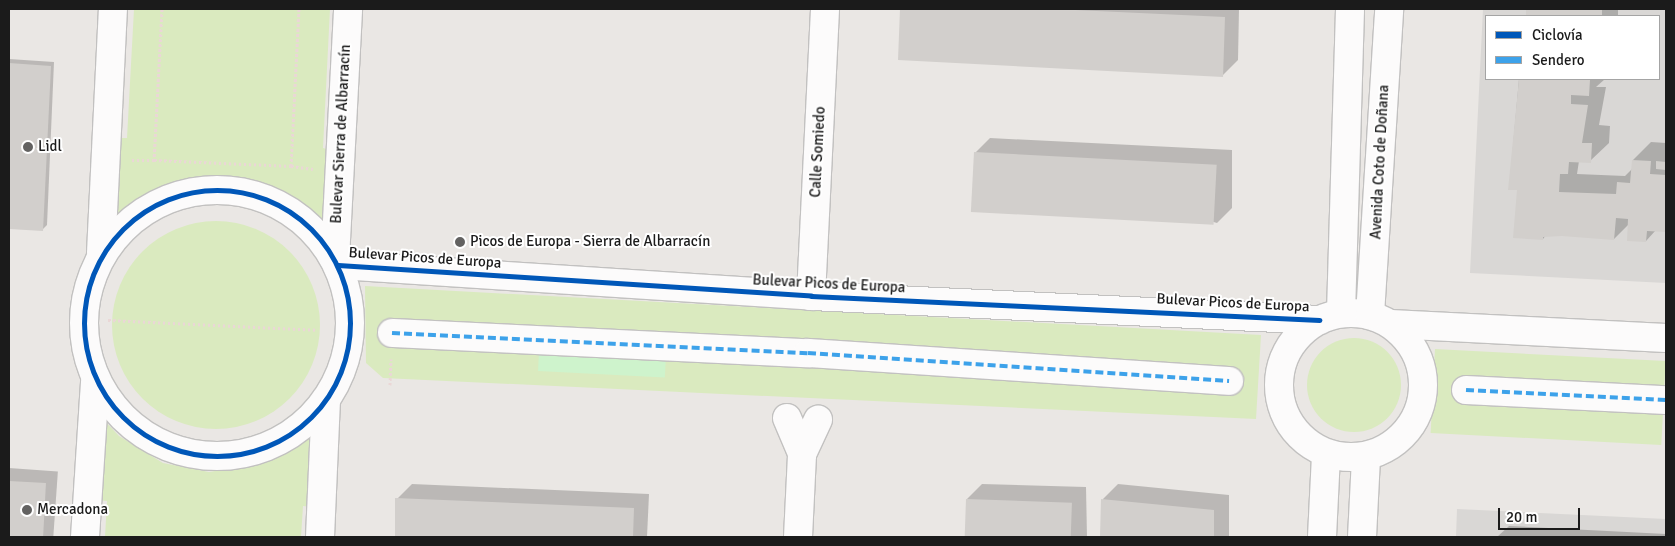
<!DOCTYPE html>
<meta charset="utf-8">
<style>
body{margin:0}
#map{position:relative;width:1675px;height:546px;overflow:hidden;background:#eae7e4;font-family:Signika,sans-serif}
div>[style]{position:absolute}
.residential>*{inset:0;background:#d9d7d5}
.grass>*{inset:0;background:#daeabf;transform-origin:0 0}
.round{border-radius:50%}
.park>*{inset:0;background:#cef3cc;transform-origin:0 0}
.shadow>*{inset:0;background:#0003;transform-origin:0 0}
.building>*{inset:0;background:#d2cfcc;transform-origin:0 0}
.path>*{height:3px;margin-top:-1.5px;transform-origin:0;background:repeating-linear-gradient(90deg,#ead7d6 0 2.5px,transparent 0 5px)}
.roads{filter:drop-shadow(1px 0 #c2c1c0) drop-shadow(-1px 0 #c2c1c0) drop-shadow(0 1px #c2c1c0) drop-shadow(0 -1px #c2c1c0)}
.minor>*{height:28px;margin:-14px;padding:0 14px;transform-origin:14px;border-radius:14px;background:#fcfbfb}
.minor>.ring{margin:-14px;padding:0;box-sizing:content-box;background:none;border:28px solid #fcfbfb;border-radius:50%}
.quiet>*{height:4px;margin-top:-2px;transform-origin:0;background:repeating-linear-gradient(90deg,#3da2ea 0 8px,transparent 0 12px)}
.cycleway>*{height:5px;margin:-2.5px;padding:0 2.5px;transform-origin:2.5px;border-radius:2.5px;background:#0057b8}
.cycleway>.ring{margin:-2.5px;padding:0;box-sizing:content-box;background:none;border:5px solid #0057b8;border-radius:50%}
.dots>*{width:14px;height:14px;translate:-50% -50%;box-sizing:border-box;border:2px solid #fff;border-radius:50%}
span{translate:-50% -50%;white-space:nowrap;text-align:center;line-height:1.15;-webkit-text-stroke:4px #fff;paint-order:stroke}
.street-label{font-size:15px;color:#1b1b1b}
.poi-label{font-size:15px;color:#1b1b1b}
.left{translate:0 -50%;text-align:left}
.frame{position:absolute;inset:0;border:10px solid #1b1b1b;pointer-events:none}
.legend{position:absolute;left:1485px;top:15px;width:175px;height:65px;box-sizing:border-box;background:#fff;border:1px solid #a4a4a4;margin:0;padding:6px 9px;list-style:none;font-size:15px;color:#1b1b1b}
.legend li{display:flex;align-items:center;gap:10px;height:25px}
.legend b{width:25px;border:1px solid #a4a4a4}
.scale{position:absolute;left:1498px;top:508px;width:82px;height:22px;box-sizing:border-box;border:2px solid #1b1b1b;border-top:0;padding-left:6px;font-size:15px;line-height:18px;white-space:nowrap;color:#1b1b1b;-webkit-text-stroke:4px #fff;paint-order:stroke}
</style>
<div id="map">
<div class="residential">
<i style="clip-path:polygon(evenodd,1483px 9px,1666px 9px,1666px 283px,1470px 273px,1483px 9px,1486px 16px,1659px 16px,1659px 79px,1486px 79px,1486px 16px)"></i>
<i style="clip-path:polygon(1457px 509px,1666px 519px,1666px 537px,1456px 537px)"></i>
</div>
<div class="grass">
<i style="clip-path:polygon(134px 9px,330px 9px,323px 148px,330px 150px,327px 228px,284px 195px,260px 184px,227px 178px,170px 184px,127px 206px,112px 220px,115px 138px,127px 138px)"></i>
<i class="round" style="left:112px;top:221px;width:208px;height:208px"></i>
<i style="clip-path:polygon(365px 286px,1261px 335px,1256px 419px,383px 378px,366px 363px)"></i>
<i class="round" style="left:1307px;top:338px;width:94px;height:94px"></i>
<i style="left:1435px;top:349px;width:231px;height:84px;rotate:3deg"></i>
<i style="clip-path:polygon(101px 417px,119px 436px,163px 463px,209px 472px,263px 463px,315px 428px,312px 507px,303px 506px,301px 537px,105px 537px,107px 501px,98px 500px)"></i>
</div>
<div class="park">
<i style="left:539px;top:352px;width:127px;height:19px;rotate:3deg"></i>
</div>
<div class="shadow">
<i style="clip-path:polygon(901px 9px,1239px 9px,1238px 60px,1223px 75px,900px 59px)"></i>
<i style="left:1526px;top:9px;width:92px;height:7px"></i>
<i style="clip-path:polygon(9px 59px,54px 62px,47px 225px,43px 229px,9px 228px)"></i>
<i style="clip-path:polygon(1519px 79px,1605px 79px,1596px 87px,1606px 87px,1599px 125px,1610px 126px,1609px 143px,1590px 161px,1579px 161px,1577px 174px,1625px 176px,1632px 169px,1633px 160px,1651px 142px,1666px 143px,1666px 231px,1656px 230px,1646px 241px,1629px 224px,1614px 239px,1562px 235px,1546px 235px,1543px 239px,1518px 189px,1512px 157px)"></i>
<i style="clip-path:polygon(990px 138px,1232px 150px,1232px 208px,1217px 223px,975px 153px)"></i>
<i style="left:9px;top:468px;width:49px;height:69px;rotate:4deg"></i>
<i style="clip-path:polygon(412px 484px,649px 494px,647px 537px,396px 537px,397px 499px)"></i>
<i style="clip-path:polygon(982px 484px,1086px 487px,1087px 537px,966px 537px,967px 499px)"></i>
<i style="clip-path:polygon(1118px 484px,1229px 495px,1229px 537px,1101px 537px,1103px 499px)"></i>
<i style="clip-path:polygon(1509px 526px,1666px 534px,1666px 537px,1497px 537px)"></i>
</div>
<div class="building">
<i style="clip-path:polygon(900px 9px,1054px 9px,1225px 17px,1223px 77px,898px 60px)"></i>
<i style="left:1526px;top:9px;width:76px;height:7px"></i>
<i style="clip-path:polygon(9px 63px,51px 66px,43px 231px,9px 229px)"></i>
<i style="clip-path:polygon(1519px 79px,1590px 80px,1589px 96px,1571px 95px,1571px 104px,1588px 105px,1582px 143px,1592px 143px,1591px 163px,1569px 162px,1568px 174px,1560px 174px,1559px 192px,1616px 194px,1617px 182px,1630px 183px,1632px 160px,1651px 161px,1650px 174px,1666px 175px,1666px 232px,1647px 231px,1646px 242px,1627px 241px,1628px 219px,1616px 218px,1614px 240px,1562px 236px,1543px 237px,1543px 240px,1513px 238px,1517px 190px,1508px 190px)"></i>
<i style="left:974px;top:152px;width:243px;height:60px;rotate:3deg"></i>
<i style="clip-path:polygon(1656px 161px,1666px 162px,1666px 170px,1656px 169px)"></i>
<i style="left:9px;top:481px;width:37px;height:56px;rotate:3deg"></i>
<i style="clip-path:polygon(395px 498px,634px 508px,633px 537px,395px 537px)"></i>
<i style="left:966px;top:499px;width:106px;height:38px;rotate:2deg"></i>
<i style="clip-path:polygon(1101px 499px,1214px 510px,1214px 537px,1100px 537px)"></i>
</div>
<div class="path">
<i style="left:162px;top:9px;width:151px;rotate:93deg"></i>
<i style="left:154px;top:160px;width:137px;rotate:2.5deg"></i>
<i style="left:291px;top:166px;width:157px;rotate:-87.1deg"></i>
<i style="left:132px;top:160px;width:22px"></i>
<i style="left:291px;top:166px;width:22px;rotate:8deg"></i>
<i style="left:108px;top:320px;width:209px;rotate:2.7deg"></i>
<i style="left:390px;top:385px;width:26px;rotate:-88deg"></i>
</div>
<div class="roads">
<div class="minor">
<i class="ring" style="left:84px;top:190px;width:238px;height:238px"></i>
<i style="left:101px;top:253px;width:244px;rotate:-87.2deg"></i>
<i style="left:335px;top:259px;width:250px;rotate:-87deg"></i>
<i style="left:338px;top:265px;width:474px;rotate:3.7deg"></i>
<i style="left:811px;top:296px;width:509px;rotate:2.7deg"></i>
<i style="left:811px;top:296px;width:287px;rotate:-87.2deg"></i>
<i style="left:1341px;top:313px;width:304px;rotate:-88.3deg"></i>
<i class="ring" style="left:1279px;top:313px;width:116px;height:116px"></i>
<i style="left:1370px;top:315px;width:307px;rotate:-86.4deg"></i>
<i style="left:1391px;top:324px;width:275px;rotate:2.9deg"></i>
<i style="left:392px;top:333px;width:416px;rotate:2.8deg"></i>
<i style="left:808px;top:353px;width:422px;rotate:3.8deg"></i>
<i style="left:1466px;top:390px;width:200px;rotate:2.9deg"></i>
<i style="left:787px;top:418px;width:39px;rotate:67deg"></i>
<i style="left:85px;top:537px;width:156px;rotate:-86.3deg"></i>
<i style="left:320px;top:537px;width:137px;rotate:-87.5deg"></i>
<i style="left:798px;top:537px;width:83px;rotate:-87.2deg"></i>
<i style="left:802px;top:454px;width:38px;rotate:-65deg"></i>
<i style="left:1322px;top:537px;width:82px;rotate:-87.2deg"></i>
<i style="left:1362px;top:537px;width:80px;rotate:-87.1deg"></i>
</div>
</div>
<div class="quiet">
<i style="left:392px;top:333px;width:416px;rotate:2.8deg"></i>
<i style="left:808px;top:353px;width:422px;rotate:3.8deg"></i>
<i style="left:1466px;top:390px;width:200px;rotate:2.9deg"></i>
</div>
<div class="cycleway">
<i class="ring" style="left:84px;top:190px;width:261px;height:261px"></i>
<i style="left:338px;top:265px;width:474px;rotate:3.7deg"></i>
<i style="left:811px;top:296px;width:509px;rotate:2.7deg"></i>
</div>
<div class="dots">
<i style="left:28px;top:147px;background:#636261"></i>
<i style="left:460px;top:242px;background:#636261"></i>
<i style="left:27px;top:510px;background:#636261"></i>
</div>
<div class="street-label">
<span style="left:341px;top:134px;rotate:-87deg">Bulevar Sierra de Albarracín</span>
<span style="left:818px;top:152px;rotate:-87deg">Calle Somiedo</span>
<span style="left:1380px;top:162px;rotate:-87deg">Avenida Coto de Doñana</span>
<span style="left:425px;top:258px;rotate:4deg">Bulevar Picos de Europa</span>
<span style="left:829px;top:284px;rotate:3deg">Bulevar Picos de Europa</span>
<span style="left:1233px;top:303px;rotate:3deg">Bulevar Picos de Europa</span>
</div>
<div class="poi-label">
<span class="left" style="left:38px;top:147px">Lidl</span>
<span class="left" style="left:470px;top:242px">Picos de Europa - Sierra de Albarracín</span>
<span class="left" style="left:37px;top:510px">Mercadona</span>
</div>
<div class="frame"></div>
<ul class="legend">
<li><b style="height:6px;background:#0057b8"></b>Ciclovía</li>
<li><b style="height:6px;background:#3da2ea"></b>Sendero</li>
</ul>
<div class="scale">20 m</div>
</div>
